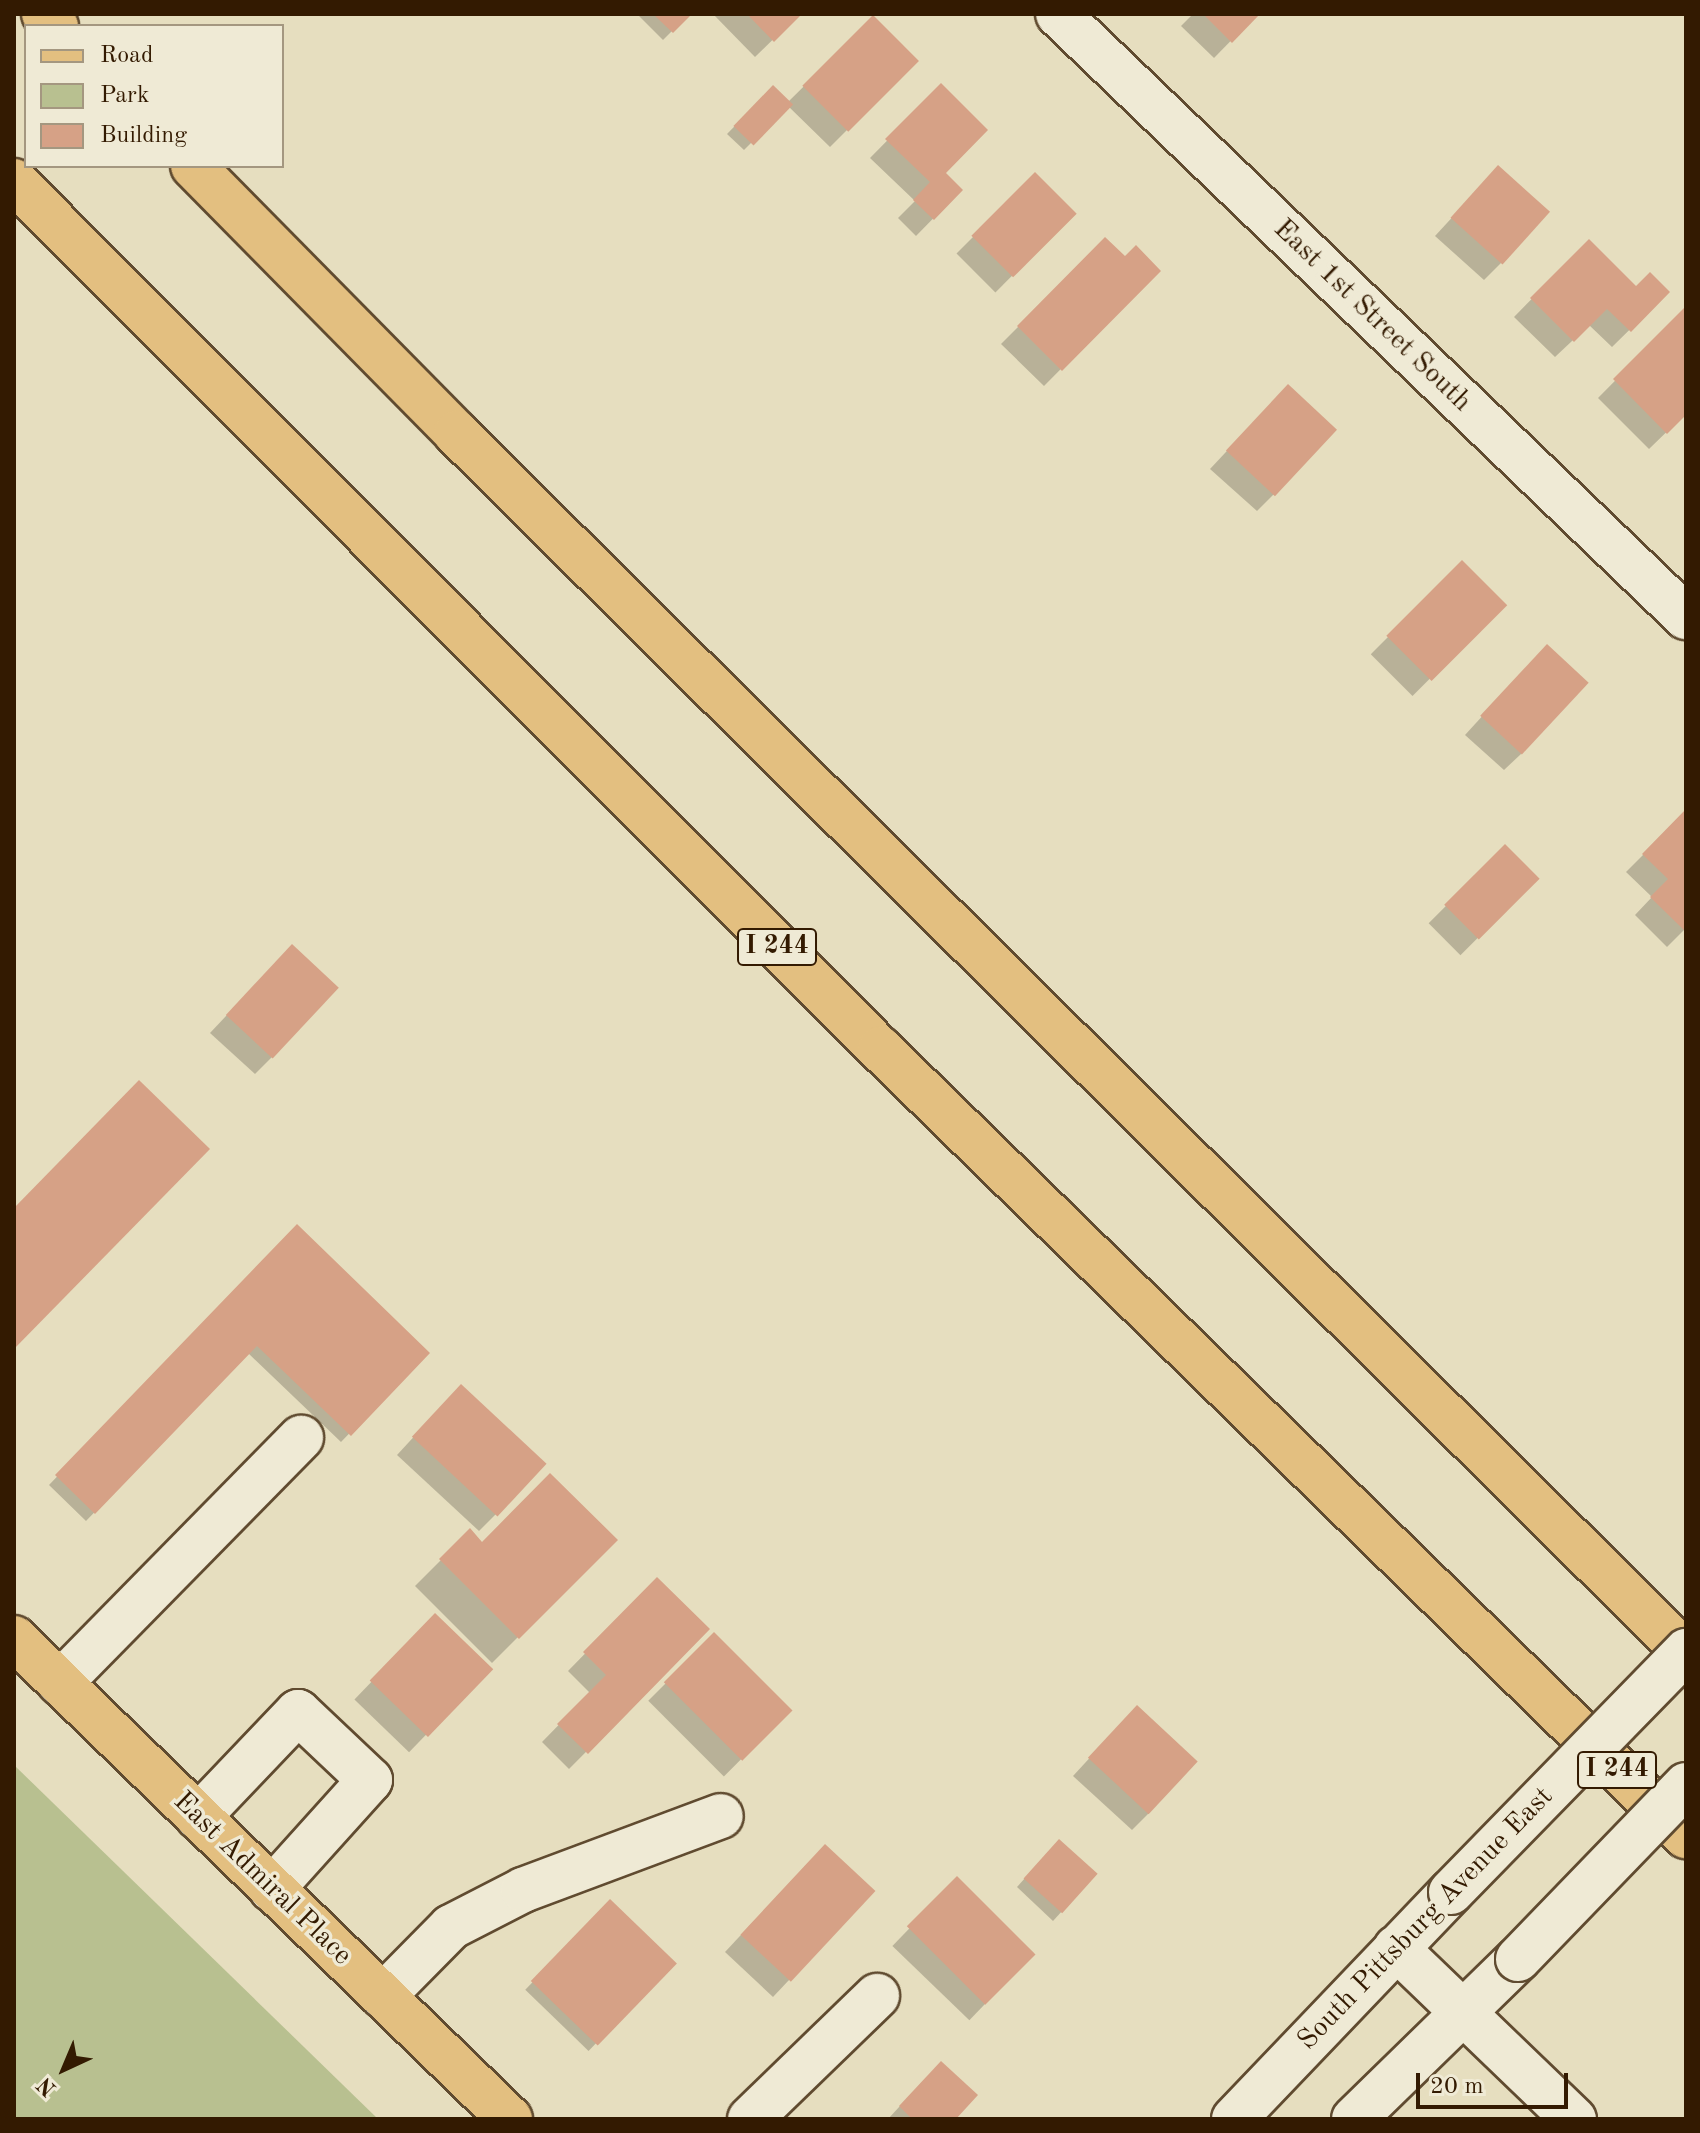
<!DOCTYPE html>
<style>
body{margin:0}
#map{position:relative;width:1700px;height:2133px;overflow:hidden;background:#e6debf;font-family:"Old Standard TT",serif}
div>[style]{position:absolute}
.green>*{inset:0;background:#b8c090}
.shadow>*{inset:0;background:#0003;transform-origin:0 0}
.building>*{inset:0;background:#d6a186;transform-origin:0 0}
.roads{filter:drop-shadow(2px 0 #604b30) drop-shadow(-2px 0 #604b30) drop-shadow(0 2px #604b30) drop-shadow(0 -2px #604b30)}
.minor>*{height:44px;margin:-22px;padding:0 22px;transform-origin:22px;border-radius:22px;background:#efead5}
.major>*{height:44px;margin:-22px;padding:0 22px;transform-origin:22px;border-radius:22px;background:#e3bf80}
.highway>*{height:44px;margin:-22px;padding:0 22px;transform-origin:22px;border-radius:22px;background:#e3bf80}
.bridges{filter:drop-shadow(2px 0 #604b30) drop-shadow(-2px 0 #604b30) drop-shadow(0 2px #604b30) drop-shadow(0 -2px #604b30)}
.minor-bridge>*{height:44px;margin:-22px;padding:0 22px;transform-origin:22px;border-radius:22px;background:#efead5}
span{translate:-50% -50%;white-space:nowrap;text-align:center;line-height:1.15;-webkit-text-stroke:7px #efead5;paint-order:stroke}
.shield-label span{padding:2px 6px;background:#efead5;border:2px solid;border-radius:6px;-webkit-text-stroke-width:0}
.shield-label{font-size:26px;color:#331a01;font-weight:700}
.street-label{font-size:28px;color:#331a01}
.frame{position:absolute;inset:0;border:16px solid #331a01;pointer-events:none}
.legend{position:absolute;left:24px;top:24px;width:260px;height:144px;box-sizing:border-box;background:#efead5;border:2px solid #a49780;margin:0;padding:10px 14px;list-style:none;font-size:24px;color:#331a01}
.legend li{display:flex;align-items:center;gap:16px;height:40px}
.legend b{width:40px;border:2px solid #a49780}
.north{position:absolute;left:24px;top:2029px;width:80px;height:80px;-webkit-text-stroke:6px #efead5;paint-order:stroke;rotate:224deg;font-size:22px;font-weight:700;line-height:32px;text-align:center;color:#331a01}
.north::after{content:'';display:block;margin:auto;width:28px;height:36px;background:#331a01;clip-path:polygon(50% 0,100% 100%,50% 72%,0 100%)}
.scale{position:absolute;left:1416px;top:2073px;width:152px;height:36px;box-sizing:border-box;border:4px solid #331a01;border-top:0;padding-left:10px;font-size:24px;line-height:28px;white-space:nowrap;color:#331a01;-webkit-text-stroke:6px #efead5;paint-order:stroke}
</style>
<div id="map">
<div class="green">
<i style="clip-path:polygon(14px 1765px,378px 2119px,14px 2119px)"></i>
</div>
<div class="shadow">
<i style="clip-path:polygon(637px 14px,689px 14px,663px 40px)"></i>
<i style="clip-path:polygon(713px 14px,799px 14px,755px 57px)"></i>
<i style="clip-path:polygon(1193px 14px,1257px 14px,1214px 58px,1181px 26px)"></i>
<i style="clip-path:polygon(873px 18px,916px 61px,830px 147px,788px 106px,744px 150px,727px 134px,773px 87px,788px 102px)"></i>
<i style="clip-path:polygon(941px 86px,943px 173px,961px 190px,916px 236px,898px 218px,915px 201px,870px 158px)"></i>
<i style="left:1035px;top:175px;width:55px;height:111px;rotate:45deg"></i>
<i style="clip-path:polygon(1482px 185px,1501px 263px,1484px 280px,1435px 236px)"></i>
<i style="clip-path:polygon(1105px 240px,1125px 259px,1158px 271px,1044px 386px,1001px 344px)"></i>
<i style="clip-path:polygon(1589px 241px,1636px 289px,1668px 292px,1612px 347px,1589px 325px,1555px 357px,1514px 317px)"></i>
<i style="clip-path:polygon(1686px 309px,1686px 419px,1683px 416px,1649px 449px,1598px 398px)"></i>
<i style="clip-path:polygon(1271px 404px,1274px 494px,1257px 511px,1210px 469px)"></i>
<i style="left:1462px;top:563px;width:59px;height:129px;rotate:45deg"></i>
<i style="clip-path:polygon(1530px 664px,1521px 754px,1504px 770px,1465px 735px)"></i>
<i style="clip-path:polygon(1686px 812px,1686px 928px,1667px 947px,1635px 915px,1652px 897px,1626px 872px)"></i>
<i style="left:1505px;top:847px;width:45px;height:108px;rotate:45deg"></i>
<i style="clip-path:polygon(275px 964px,272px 1057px,255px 1074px,210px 1033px)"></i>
<i style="clip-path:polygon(297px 1227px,427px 1353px,341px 1442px,248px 1353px,86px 1521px,49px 1485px)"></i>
<i style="clip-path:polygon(444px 1404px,496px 1514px,479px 1531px,397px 1455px)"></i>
<i style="clip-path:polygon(470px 1531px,482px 1545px,615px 1540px,492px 1663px,415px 1586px)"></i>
<i style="clip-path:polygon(657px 1580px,708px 1629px,569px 1769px,542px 1742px,590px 1693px,568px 1671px)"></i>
<i style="left:435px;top:1616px;width:76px;height:116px;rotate:44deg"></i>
<i style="left:714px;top:1635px;width:107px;height:93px;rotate:45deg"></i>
<i style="clip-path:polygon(1120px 1725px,1149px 1813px,1132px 1830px,1073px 1776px)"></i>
<i style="clip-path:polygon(1051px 1849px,1095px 1875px,1053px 1921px,1017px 1887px)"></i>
<i style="clip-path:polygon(808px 1863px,873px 1891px,773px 1997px,725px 1952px)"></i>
<i style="left:957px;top:1879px;width:107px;height:93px;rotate:44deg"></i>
<i style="left:610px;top:1902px;width:88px;height:122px;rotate:44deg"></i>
<i style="clip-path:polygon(924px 2080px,953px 2119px,888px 2119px)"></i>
</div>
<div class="building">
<i style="clip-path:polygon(653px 14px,692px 14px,673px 33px)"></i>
<i style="clip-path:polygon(747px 14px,802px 14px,774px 42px)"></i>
<i style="clip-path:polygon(1203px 14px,1260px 14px,1232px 43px)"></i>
<i style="left:873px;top:15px;width:65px;height:100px;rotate:45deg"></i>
<i style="clip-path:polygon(941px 83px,988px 130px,946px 173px,963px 190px,934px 220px,913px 200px,930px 182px,885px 139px)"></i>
<i style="left:773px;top:85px;width:28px;height:57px;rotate:44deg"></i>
<i style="left:1498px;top:165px;width:70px;height:71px;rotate:42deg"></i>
<i style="left:1035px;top:172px;width:59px;height:90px;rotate:45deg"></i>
<i style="clip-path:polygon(1105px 237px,1125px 256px,1136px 245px,1161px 271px,1062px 371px,1017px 326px)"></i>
<i style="clip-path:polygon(1589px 239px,1636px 286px,1650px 272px,1670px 292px,1631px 332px,1607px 309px,1574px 342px,1530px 298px)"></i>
<i style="clip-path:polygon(1686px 306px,1686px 415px,1667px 434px,1613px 379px)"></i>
<i style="left:1288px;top:384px;width:67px;height:91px;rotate:43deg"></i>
<i style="left:1462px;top:560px;width:64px;height:107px;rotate:45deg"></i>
<i style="left:1547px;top:644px;width:57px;height:98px;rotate:43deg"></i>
<i style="clip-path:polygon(1686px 809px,1686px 932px,1650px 897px,1668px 879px,1642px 854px)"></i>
<i style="left:1505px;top:844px;width:49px;height:86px;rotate:45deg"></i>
<i style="left:292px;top:944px;width:64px;height:97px;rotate:43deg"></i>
<i style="clip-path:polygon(139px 1080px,210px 1149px,14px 1349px,14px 1208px)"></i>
<i style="clip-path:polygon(297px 1224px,430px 1353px,351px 1436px,257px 1346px,95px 1514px,55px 1475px)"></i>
<i style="left:461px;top:1384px;width:117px;height:72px;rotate:43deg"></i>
<i style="clip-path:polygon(550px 1473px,618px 1540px,519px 1639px,439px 1559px,470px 1528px,482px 1542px)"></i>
<i style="clip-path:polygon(657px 1577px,710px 1629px,588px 1754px,557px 1724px,606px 1675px,583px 1652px)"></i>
<i style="left:435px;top:1613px;width:81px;height:94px;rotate:44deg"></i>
<i style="left:714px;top:1632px;width:111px;height:71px;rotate:45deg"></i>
<i style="left:1137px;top:1705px;width:83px;height:72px;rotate:43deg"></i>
<i style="left:1059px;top:1839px;width:52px;height:53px;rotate:42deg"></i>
<i style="left:825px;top:1844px;width:69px;height:124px;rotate:43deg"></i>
<i style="left:957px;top:1876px;width:111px;height:71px;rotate:45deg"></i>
<i style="left:610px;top:1899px;width:93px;height:114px;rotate:44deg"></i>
<i style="clip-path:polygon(941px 2061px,978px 2095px,956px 2119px,912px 2119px,899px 2106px)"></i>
</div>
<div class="roads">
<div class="minor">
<i style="left:1058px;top:14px;width:871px;rotate:43.84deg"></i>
<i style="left:60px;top:1683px;width:344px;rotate:-45.5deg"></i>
<i style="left:198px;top:1817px;width:145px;rotate:-46.4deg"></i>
<i style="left:298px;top:1712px;width:99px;rotate:43.4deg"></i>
<i style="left:370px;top:1780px;width:147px;rotate:132deg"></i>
<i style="left:1396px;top:1948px;width:247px;rotate:43.9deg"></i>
<i style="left:383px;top:1996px;width:97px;rotate:-45.4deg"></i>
<i style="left:451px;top:1927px;width:81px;rotate:-27.2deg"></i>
<i style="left:523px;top:1890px;width:211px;rotate:-20.5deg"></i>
<i style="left:750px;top:2119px;width:177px;rotate:-44.1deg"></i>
<i style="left:1234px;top:2119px;width:314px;rotate:-46.3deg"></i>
<i style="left:1354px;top:2119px;width:229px;rotate:-44.3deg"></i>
</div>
<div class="major">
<i style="left:14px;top:1638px;width:691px;rotate:44.12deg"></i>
</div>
<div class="highway">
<i style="left:44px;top:14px;width:17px;rotate:45deg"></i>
<i style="left:193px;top:166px;width:375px;rotate:45.4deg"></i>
<i style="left:456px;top:433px;width:1732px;rotate:44.77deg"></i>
<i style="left:14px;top:181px;width:1226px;rotate:45.07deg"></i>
<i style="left:880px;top:1049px;width:1127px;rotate:44.32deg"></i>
</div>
</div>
<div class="bridges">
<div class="minor-bridge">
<i style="left:1451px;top:1892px;width:337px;rotate:-45.7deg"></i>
<i style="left:1518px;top:1959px;width:242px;rotate:-46deg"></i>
</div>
</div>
<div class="shield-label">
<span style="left:777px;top:947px">I 244</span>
<span style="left:1617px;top:1770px">I 244</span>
</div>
<div class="street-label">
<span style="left:1372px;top:316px;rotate:44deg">East 1st Street South</span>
<span style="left:262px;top:1879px;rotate:44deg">East Admiral Place</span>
<span style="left:1426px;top:1919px;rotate:-46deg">South Pittsburg Avenue East</span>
</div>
<div class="frame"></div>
<ul class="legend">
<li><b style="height:10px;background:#e3bf80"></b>Road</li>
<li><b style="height:22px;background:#b8c090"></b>Park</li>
<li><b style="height:22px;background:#d6a186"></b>Building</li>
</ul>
<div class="north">N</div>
<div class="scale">20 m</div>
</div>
